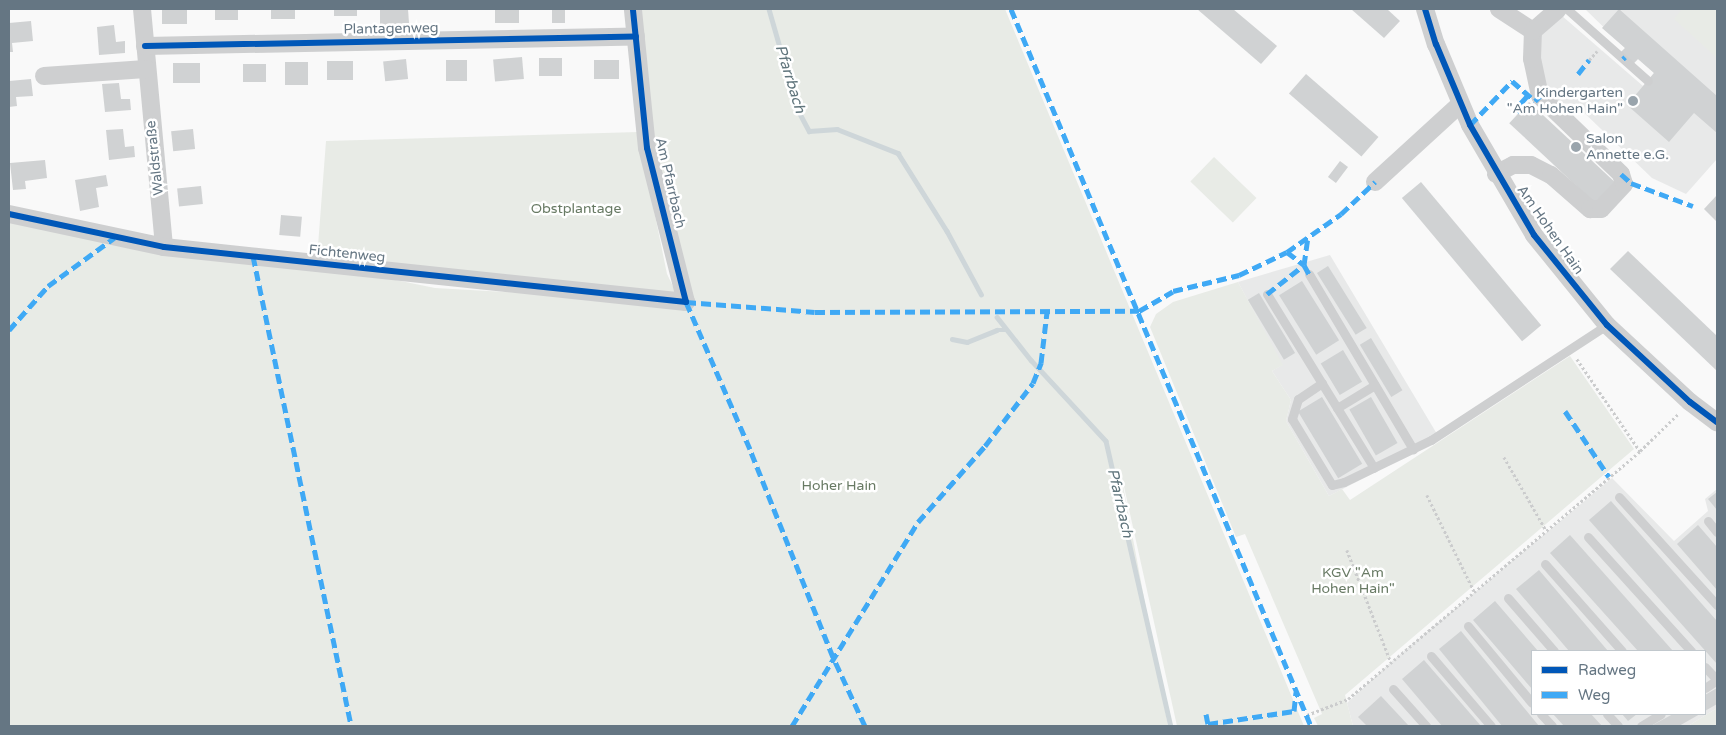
<!DOCTYPE html>
<meta charset="utf-8">
<style>
body{margin:0}
#map{position:relative;width:1726px;height:735px;overflow:hidden;background:#f9f9f9;font-family:"Varela Round",sans-serif}
div>[style]{position:absolute}
.built>*{inset:0;background:#e8e9e9}
.green>*{inset:0;background:#e8ebe6;transform-origin:0 0}
.stream>*{height:4.5px;margin:-2.25px;padding:0 2.25px;transform-origin:2.25px;border-radius:2.25px;background:#ced6d9}
.building>*{inset:0;background:#d0d2d3;transform-origin:0 0}
.path>*{height:2.5px;margin-top:-1.25px;transform-origin:0;background:repeating-linear-gradient(90deg,#cbcccd 0 2.5px,transparent 0 5px)}
.service>*{height:9px;margin:-4.5px;padding:0 4.5px;transform-origin:4.5px;border-radius:4.5px;background:#cecfd0}
.minor>*{height:18px;margin:-9px;padding:0 9px;transform-origin:9px;border-radius:9px;background:#cecfd0}
.quiet>*{height:5px;margin-top:-2.5px;transform-origin:0;background:repeating-linear-gradient(90deg,#3fa9f5 0 10px,transparent 0 15px)}
.cycleway>*{height:6px;margin:-3px;padding:0 3px;transform-origin:3px;border-radius:3px;background:#0057b8}
.dots>*{width:14px;height:14px;translate:-50% -50%;box-sizing:border-box;border:2px solid #fff;border-radius:50%}
span{translate:-50% -50%;white-space:nowrap;text-align:center;line-height:1.15;-webkit-text-stroke:5px #fff;paint-order:stroke}
.street-label{font-size:14px;color:#657683}
.poi-label{font-size:14px;color:#657683}
.right{translate:-100% -50%;text-align:right}
.left{translate:0 -50%;text-align:left}
.park-label{font-size:14px;color:#687a64}
.water-label{font-size:15px;color:#60757c;font-style:italic}
.frame{position:absolute;inset:0;border:10px solid #657683;pointer-events:none}
.legend{position:absolute;left:1531px;top:650px;width:175px;height:65px;box-sizing:border-box;background:#fff;border:1px solid #c1c8cd;margin:0;padding:6px 9px;list-style:none;font-size:15px;color:#657683}
.legend li{display:flex;align-items:center;gap:10px;height:25px}
.legend b{width:25px;border:1px solid #c1c8cd}
</style>
<div id="map">
<div class="built">
<i style="clip-path:polygon(1585px 9px,1717px 9px,1717px 159px,1686px 194px,1652px 178px,1575px 104px,1556px 103px,1543px 94px,1539px 37px,1561px 15px,1643px 86px,1654px 73px,1638px 59px,1633px 64px,1620px 53px,1625px 48px)"></i>
<i style="clip-path:polygon(1330px 255px,1440px 439px,1329px 496px,1286px 421px,1291px 400px,1272px 371px,1282px 365px,1238px 282px)"></i>
<i style="clip-path:polygon(evenodd,1612px 478px,1674px 541px,1708px 511px,1705px 499px,1717px 489px,1717px 708px,1688px 726px,1353px 726px,1347px 703px,1391px 662px,1612px 478px,1532px 651px,1705px 651px,1705px 714px,1532px 714px,1532px 651px)"></i>
</div>
<div class="green">
<i style="clip-path:polygon(633px 9px,1005px 9px,1304px 726px,1177px 726px,1119px 464px,1168px 726px,9px 726px,9px 214px,312px 263px,435px 288px,685px 302px,675px 280px)"></i>
<i style="clip-path:polygon(1682px 9px,1717px 9px,1717px 58px,1674px 19px)"></i>
<i style="clip-path:polygon(638px 132px,667px 274px,678px 297px,317px 259px,326px 141px)"></i>
<i style="left:1214px;top:157px;width:59px;height:34px;rotate:44deg"></i>
<i style="clip-path:polygon(1238px 282px,1283px 365px,1272px 371px,1291px 400px,1286px 421px,1329px 496px,1342px 489px,1350px 500px,1570px 356px,1634px 449px,1345px 695px,1353px 726px,1318px 726px,1314px 718px,1322px 714px,1245px 534px,1236px 537px,1150px 327px,1156px 314px,1173px 302px)"></i>
<i style="clip-path:polygon(1717px 708px,1717px 726px,1688px 726px)"></i>
</div>
<div class="stream">
<i style="left:769px;top:9px;width:105px;rotate:74deg"></i>
<i style="left:798px;top:110px;width:24px;rotate:62deg"></i>
<i style="left:809px;top:131px;width:28px;rotate:-4deg"></i>
<i style="left:837px;top:129px;width:66px;rotate:21.5deg"></i>
<i style="left:898px;top:153px;width:92px;rotate:57.9deg"></i>
<i style="left:947px;top:231px;width:72px;rotate:61.6deg"></i>
<i style="left:997px;top:317px;width:55px;rotate:51.7deg"></i>
<i style="left:1031px;top:360px;width:110px;rotate:47.2deg"></i>
<i style="left:1106px;top:441px;width:292px;rotate:77.2deg"></i>
<i style="left:952px;top:339px;width:15px;rotate:11deg"></i>
<i style="left:967px;top:342px;width:32px;rotate:-22deg"></i>
<i style="left:997px;top:330px;width:9px"></i>
</div>
<div class="building">
<i style="left:162px;top:9px;width:25px;height:15px"></i>
<i style="left:215px;top:9px;width:23px;height:11px"></i>
<i style="left:271px;top:9px;width:24px;height:10px"></i>
<i style="left:334px;top:9px;width:23px;height:7px"></i>
<i style="clip-path:polygon(380px 9px,408px 9px,409px 23px,380px 25px)"></i>
<i style="left:495px;top:9px;width:24px;height:14px"></i>
<i style="left:552px;top:9px;width:13px;height:14px"></i>
<i style="clip-path:polygon(1197px 9px,1233px 9px,1277px 46px,1261px 64px)"></i>
<i style="clip-path:polygon(1351px 9px,1387px 9px,1400px 21px,1384px 38px)"></i>
<i style="clip-path:polygon(1619px 9px,1717px 96px,1717px 133px,1694px 113px,1669px 142px,1627px 105px,1654px 73px,1638px 59px,1633px 64px,1620px 53px,1625px 48px,1602px 28px)"></i>
<i style="clip-path:polygon(31px 21px,33px 41px,12px 43px,13px 52px,9px 52px,9px 23px)"></i>
<i style="clip-path:polygon(114px 25px,116px 42px,125px 41px,125px 53px,99px 55px,97px 27px)"></i>
<i style="left:522px;top:57px;width:22px;height:29px;rotate:85deg"></i>
<i style="left:562px;top:58px;width:18px;height:23px;rotate:90deg"></i>
<i style="left:406px;top:59px;width:20px;height:23px;rotate:84deg"></i>
<i style="left:446px;top:60px;width:21px;height:21px"></i>
<i style="left:594px;top:60px;width:25px;height:19px"></i>
<i style="left:327px;top:61px;width:26px;height:19px"></i>
<i style="left:285px;top:62px;width:23px;height:23px"></i>
<i style="left:173px;top:63px;width:27px;height:20px"></i>
<i style="left:243px;top:64px;width:23px;height:18px"></i>
<i style="left:1306px;top:74px;width:96px;height:26px;rotate:41deg"></i>
<i style="clip-path:polygon(31px 79px,33px 96px,16px 97px,17px 106px,9px 107px,9px 81px)"></i>
<i style="clip-path:polygon(119px 83px,121px 99px,130px 99px,131px 110px,105px 112px,102px 84px)"></i>
<i style="left:1529px;top:102px;width:118px;height:29px;rotate:43deg"></i>
<i style="clip-path:polygon(123px 129px,125px 147px,134px 146px,135px 157px,109px 160px,106px 130px)"></i>
<i style="left:193px;top:129px;width:20px;height:22px;rotate:84deg"></i>
<i style="clip-path:polygon(45px 160px,47px 178px,25px 181px,26px 189px,13px 190px,10px 163px)"></i>
<i style="left:1340px;top:161px;width:10px;height:20px;rotate:37deg"></i>
<i style="clip-path:polygon(106px 175px,108px 186px,96px 188px,99px 207px,80px 211px,75px 180px)"></i>
<i style="left:1421px;top:182px;width:187px;height:25px;rotate:50deg"></i>
<i style="left:201px;top:186px;width:18px;height:24px;rotate:84deg"></i>
<i style="clip-path:polygon(1717px 195px,1717px 222px,1704px 209px)"></i>
<i style="left:281px;top:215px;width:21px;height:20px;rotate:5deg"></i>
<i style="clip-path:polygon(1628px 251px,1717px 336px,1717px 371px,1610px 269px)"></i>
<i style="left:1328px;top:266px;width:73px;height:13px;rotate:58deg"></i>
<i style="left:1302px;top:281px;width:70px;height:27px;rotate:58deg"></i>
<i style="left:1259px;top:293px;width:70px;height:13px;rotate:59deg"></i>
<i style="left:1371px;top:338px;width:61px;height:13px;rotate:59deg"></i>
<i style="left:1343px;top:350px;width:37px;height:26px;rotate:59deg"></i>
<i style="left:1322px;top:397px;width:78px;height:28px;rotate:59deg"></i>
<i style="left:1371px;top:397px;width:53px;height:25px;rotate:60deg"></i>
<i style="clip-path:polygon(1717px 492px,1717px 510px,1708px 499px)"></i>
<i style="clip-path:polygon(1611px 501px,1717px 621px,1717px 664px,1589px 520px)"></i>
<i style="clip-path:polygon(1698px 525px,1717px 547px,1717px 590px,1677px 544px)"></i>
<i style="clip-path:polygon(1570px 535px,1673px 651px,1638px 651px,1550px 553px)"></i>
<i style="clip-path:polygon(1539px 570px,1608px 651px,1569px 651px,1516px 589px)"></i>
<i style="clip-path:polygon(1495px 601px,1538px 651px,1532px 651px,1532px 689px,1473px 620px)"></i>
<i style="clip-path:polygon(1461px 631px,1539px 726px,1502px 726px,1439px 649px)"></i>
<i style="clip-path:polygon(1424px 660px,1481px 726px,1442px 726px,1402px 679px)"></i>
<i style="clip-path:polygon(1717px 688px,1717px 704px,1705px 711px,1705px 695px)"></i>
<i style="clip-path:polygon(1381px 696px,1409px 726px,1367px 726px,1358px 717px)"></i>
<i style="clip-path:polygon(1553px 714px,1591px 714px,1602px 726px,1564px 726px)"></i>
<i style="clip-path:polygon(1622px 714px,1637px 714px,1628px 721px)"></i>
<i style="clip-path:polygon(1673px 714px,1700px 714px,1679px 726px,1651px 726px)"></i>
</div>
<div class="path">
<i style="left:1589px;top:60px;width:12px;rotate:-48deg"></i>
<i style="left:1577px;top:359px;width:112px;rotate:55.6deg"></i>
<i style="left:1504px;top:457px;width:84px;rotate:60.1deg"></i>
<i style="left:1427px;top:495px;width:107px;rotate:63.9deg"></i>
<i style="left:1347px;top:550px;width:120px;rotate:68.6deg"></i>
<i style="left:1307px;top:715px;width:44px;rotate:-21.3deg"></i>
<i style="left:1348px;top:699px;width:383px;rotate:-40.3deg"></i>
<i style="left:1640px;top:451px;width:53px;rotate:-44.2deg"></i>
</div>
<div class="service">
<i style="left:1567px;top:9px;width:108px;rotate:41.6deg"></i>
<i style="left:1309px;top:274px;width:204px;rotate:59.3deg"></i>
<i style="left:1267px;top:294px;width:204px;rotate:58.4deg"></i>
<i style="left:1322px;top:383px;width:29px;rotate:146deg"></i>
<i style="left:1298px;top:399px;width:21px;rotate:107deg"></i>
<i style="left:1292px;top:419px;width:77px;rotate:58.8deg"></i>
<i style="left:1332px;top:485px;width:12px;rotate:-14deg"></i>
<i style="left:1344px;top:482px;width:97px;rotate:-25.8deg"></i>
<i style="left:1431px;top:440px;width:210px;rotate:-33.2deg"></i>
<i style="left:1337px;top:408px;width:44px;rotate:-31.2deg"></i>
<i style="left:1619px;top:497px;width:146px;rotate:47.8deg"></i>
<i style="left:1708px;top:521px;width:14px;rotate:51deg"></i>
<i style="left:1588px;top:537px;width:154px;rotate:47.9deg"></i>
<i style="left:1545px;top:564px;width:116px;rotate:48.5deg"></i>
<i style="left:1508px;top:598px;width:70px;rotate:49deg"></i>
<i style="left:1468px;top:626px;width:100px;rotate:50.3deg"></i>
<i style="left:1431px;top:656px;width:92px;rotate:49.4deg"></i>
<i style="left:1705px;top:667px;width:18px;rotate:47deg"></i>
<i style="left:1705px;top:688px;width:14px;rotate:-34deg"></i>
<i style="left:1393px;top:689px;width:50px;rotate:48.3deg"></i>
<i style="left:1541px;top:714px;width:16px;rotate:47deg"></i>
<i style="left:1607px;top:714px;width:16px;rotate:47deg"></i>
<i style="left:1641px;top:726px;width:23px;rotate:-31deg"></i>
</div>
<div class="minor">
<i style="left:142px;top:9px;width:239px;rotate:84.7deg"></i>
<i style="left:1425px;top:9px;width:37px;rotate:73deg"></i>
<i style="left:1436px;top:44px;width:88px;rotate:67.2deg"></i>
<i style="left:1470px;top:125px;width:127px;rotate:59.8deg"></i>
<i style="left:1534px;top:235px;width:116px;rotate:51deg"></i>
<i style="left:1607px;top:325px;width:113px;rotate:42.9deg"></i>
<i style="left:1690px;top:402px;width:34px;rotate:37deg"></i>
<i style="left:1499px;top:9px;width:40px;rotate:32.9deg"></i>
<i style="left:145px;top:46px;width:491px;rotate:-1.1deg"></i>
<i style="left:44px;top:76px;width:102px;rotate:-3.9deg"></i>
<i style="left:1496px;top:174px;width:19px;rotate:-28deg"></i>
<i style="left:1513px;top:165px;width:18px"></i>
<i style="left:1531px;top:165px;width:22px;rotate:27deg"></i>
<i style="left:1551px;top:175px;width:52px;rotate:41.1deg"></i>
<i style="left:1590px;top:209px;width:11px"></i>
<i style="left:1601px;top:209px;width:34px;rotate:-47deg"></i>
<i style="left:1624px;top:184px;width:10px;rotate:-107deg"></i>
<i style="left:1621px;top:174px;width:112px;rotate:-136.1deg"></i>
<i style="left:1540px;top:96px;width:38px;rotate:-102deg"></i>
<i style="left:1532px;top:59px;width:28px;rotate:-88deg"></i>
<i style="left:1533px;top:31px;width:33px;rotate:-41deg"></i>
<i style="left:1375px;top:182px;width:115px;rotate:-42.5deg"></i>
<i style="left:9px;top:214px;width:158px;rotate:12deg"></i>
<i style="left:164px;top:247px;width:525px;rotate:6.01deg"></i>
<i style="left:686px;top:302px;width:159px;rotate:-104.2deg"></i>
<i style="left:647px;top:148px;width:140px;rotate:-95.8deg"></i>
</div>
<div class="quiet">
<i style="left:1011px;top:9px;width:777px;rotate:67.3deg"></i>
<i style="left:1623px;top:59px;width:3px;rotate:-45deg"></i>
<i style="left:1578px;top:74px;width:18px;rotate:-52deg"></i>
<i style="left:1518px;top:113px;width:9px;rotate:-77deg"></i>
<i style="left:1520px;top:104px;width:12px;rotate:-48deg"></i>
<i style="left:1470px;top:125px;width:61px;rotate:-46.3deg"></i>
<i style="left:1512px;top:81px;width:30px;rotate:41deg"></i>
<i style="left:1535px;top:101px;width:7px;rotate:-45deg"></i>
<i style="left:1621px;top:174px;width:13px;rotate:42deg"></i>
<i style="left:1631px;top:183px;width:66px;rotate:20.4deg"></i>
<i style="left:1287px;top:252px;width:21px;rotate:37deg"></i>
<i style="left:1304px;top:265px;width:10px;rotate:61deg"></i>
<i style="left:253px;top:256px;width:480px;rotate:78.2deg"></i>
<i style="left:1267px;top:294px;width:47px;rotate:-38.1deg"></i>
<i style="left:1304px;top:265px;width:28px;rotate:-82deg"></i>
<i style="left:9px;top:330px;width:59px;rotate:-48.4deg"></i>
<i style="left:48px;top:286px;width:82px;rotate:-36deg"></i>
<i style="left:1565px;top:411px;width:79px;rotate:56.3deg"></i>
<i style="left:1206px;top:714px;width:10px;rotate:79deg"></i>
<i style="left:1208px;top:724px;width:87px;rotate:-8.6deg"></i>
<i style="left:1294px;top:711px;width:19px;rotate:-84deg"></i>
<i style="left:792px;top:726px;width:240px;rotate:-58.3deg"></i>
<i style="left:918px;top:522px;width:101px;rotate:-48.6deg"></i>
<i style="left:985px;top:446px;width:79px;rotate:-52.7deg"></i>
<i style="left:1033px;top:383px;width:22px;rotate:-68deg"></i>
<i style="left:1041px;top:363px;width:51px;rotate:-83.3deg"></i>
<i style="left:865px;top:726px;width:76px;rotate:-114.9deg"></i>
<i style="left:833px;top:657px;width:224px;rotate:-111.8deg"></i>
<i style="left:750px;top:449px;width:160px;rotate:-113.5deg"></i>
<i style="left:686px;top:302px;width:129px;rotate:4.4deg"></i>
<i style="left:815px;top:312px;width:324px;rotate:-0.2deg"></i>
<i style="left:1139px;top:311px;width:39px;rotate:-30deg"></i>
<i style="left:1173px;top:291px;width:68px;rotate:-13.6deg"></i>
<i style="left:1239px;top:275px;width:53px;rotate:-25.6deg"></i>
<i style="left:1287px;top:252px;width:66px;rotate:-35.1deg"></i>
<i style="left:1341px;top:214px;width:47px;rotate:-43.3deg"></i>
</div>
<div class="cycleway">
<i style="left:1425px;top:9px;width:37px;rotate:73deg"></i>
<i style="left:1436px;top:44px;width:88px;rotate:67.2deg"></i>
<i style="left:1470px;top:125px;width:127px;rotate:59.8deg"></i>
<i style="left:1534px;top:235px;width:116px;rotate:51deg"></i>
<i style="left:1607px;top:325px;width:113px;rotate:42.9deg"></i>
<i style="left:1690px;top:402px;width:34px;rotate:37deg"></i>
<i style="left:145px;top:46px;width:491px;rotate:-1.1deg"></i>
<i style="left:9px;top:214px;width:158px;rotate:12deg"></i>
<i style="left:164px;top:247px;width:525px;rotate:6.01deg"></i>
<i style="left:686px;top:302px;width:159px;rotate:-104.2deg"></i>
<i style="left:647px;top:148px;width:140px;rotate:-95.8deg"></i>
</div>
<div class="dots">
<i style="left:1633px;top:101px;background:#99a4ac"></i>
<i style="left:1576px;top:147px;background:#99a4ac"></i>
</div>
<div class="street-label">
<span style="left:391px;top:29px;rotate:-1deg">Plantagenweg</span>
<span style="left:155px;top:158px;rotate:-96deg">Waldstraße</span>
<span style="left:670px;top:183px;rotate:77deg">Am Pfarrbach</span>
<span style="left:1550px;top:230px;rotate:55deg">Am Hohen Hain</span>
<span style="left:347px;top:254px;rotate:6deg">Fichtenweg</span>
</div>
<div class="poi-label">
<span class="right" style="left:1623px;top:101px">Kindergarten<br>"Am Hohen Hain"</span>
<span class="left" style="left:1586px;top:147px">Salon<br>Annette e.G.</span>
</div>
<div class="park-label">
<span style="left:576px;top:209px">Obstplantage</span>
<span style="left:839px;top:486px">Hoher Hain</span>
<span style="left:1353px;top:581px">KGV "Am<br>Hohen Hain"</span>
</div>
<div class="water-label">
<span style="left:790px;top:79px;rotate:73deg">Pfarrbach</span>
<span style="left:1120px;top:503px;rotate:77deg">Pfarrbach</span>
</div>
<div class="frame"></div>
<ul class="legend">
<li><b style="height:6px;background:#0057b8"></b>Radweg</li>
<li><b style="height:6px;background:#3fa9f5"></b>Weg</li>
</ul>
</div>
